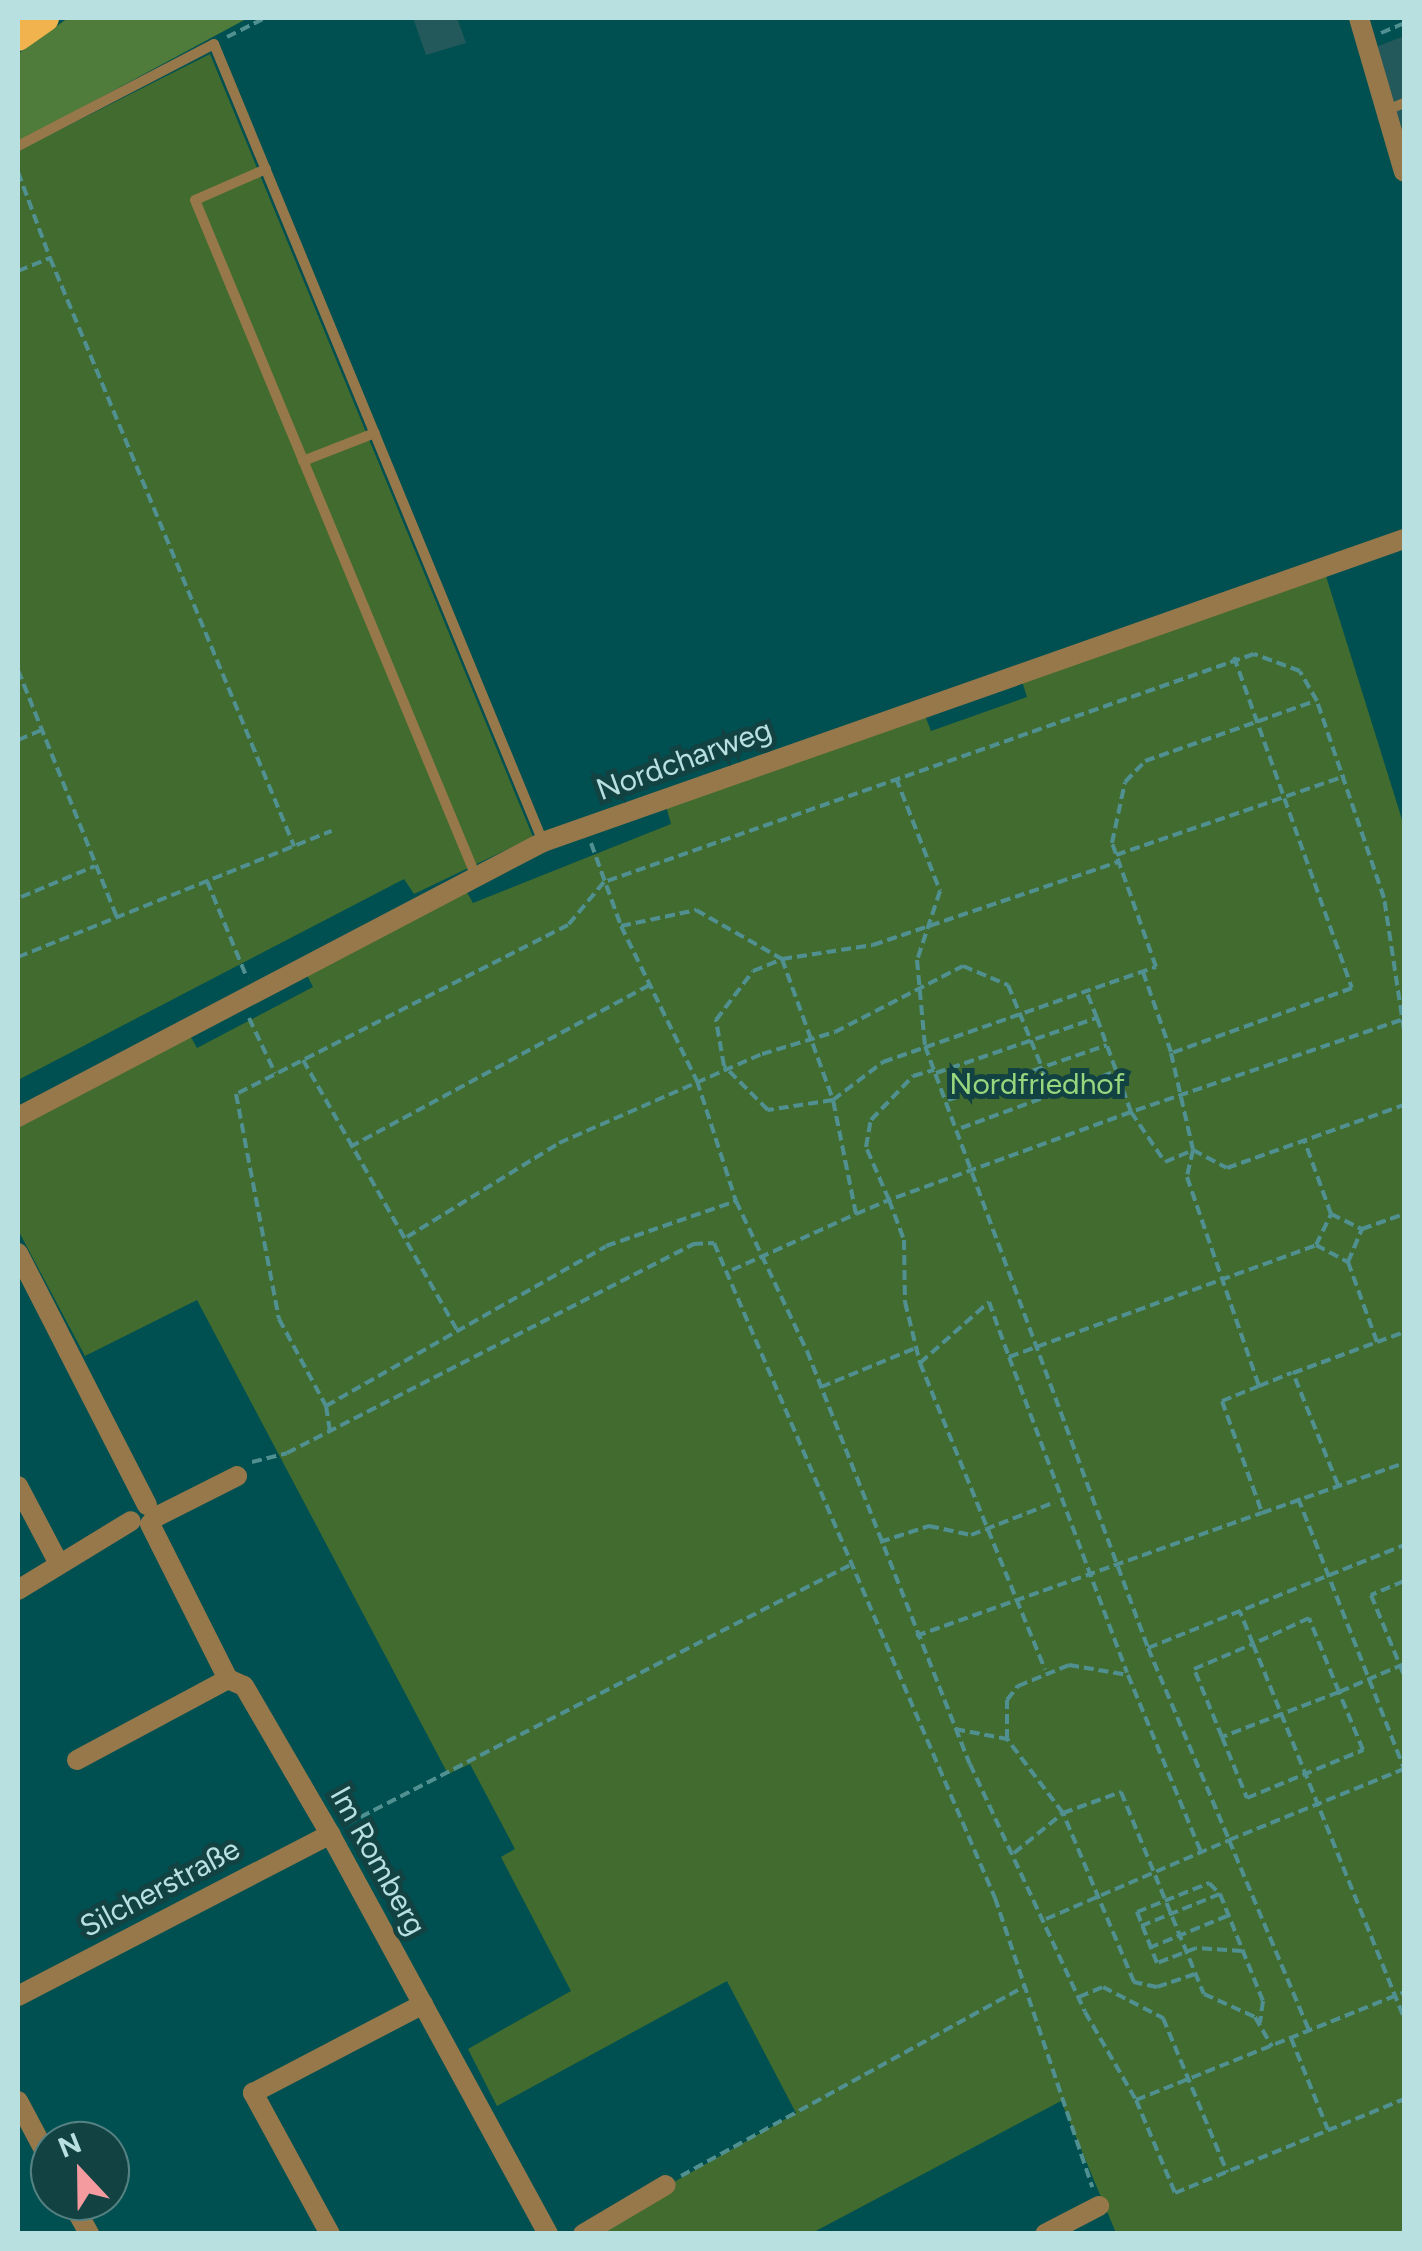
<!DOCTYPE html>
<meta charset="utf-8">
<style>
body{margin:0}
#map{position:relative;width:1422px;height:2251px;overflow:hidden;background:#005051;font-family:Figtree,sans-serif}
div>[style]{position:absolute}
.built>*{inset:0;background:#23595a}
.green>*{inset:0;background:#426c2f}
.forest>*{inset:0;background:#4f7b3b}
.path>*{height:4px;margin-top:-2px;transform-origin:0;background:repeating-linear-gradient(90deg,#519091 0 10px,transparent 0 15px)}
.service>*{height:10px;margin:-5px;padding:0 5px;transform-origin:5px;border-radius:5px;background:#97784a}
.minor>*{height:20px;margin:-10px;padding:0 10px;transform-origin:10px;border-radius:10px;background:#97784a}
.trunk>*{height:28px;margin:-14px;padding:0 14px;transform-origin:14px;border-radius:14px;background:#f1b34e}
span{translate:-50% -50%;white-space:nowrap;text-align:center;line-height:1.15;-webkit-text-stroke:10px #134243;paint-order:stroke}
.street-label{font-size:30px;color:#b8e0e1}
.park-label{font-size:30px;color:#99d77e}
.frame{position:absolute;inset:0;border:20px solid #b8e0e1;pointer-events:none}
.north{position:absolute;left:30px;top:2121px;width:100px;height:100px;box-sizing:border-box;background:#134243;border:2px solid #558182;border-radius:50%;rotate:338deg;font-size:28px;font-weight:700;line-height:40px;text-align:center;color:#b8e0e1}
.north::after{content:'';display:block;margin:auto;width:35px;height:45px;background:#f49b9f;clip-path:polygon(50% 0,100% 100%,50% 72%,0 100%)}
</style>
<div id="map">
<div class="built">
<i style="clip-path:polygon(413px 18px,457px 18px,466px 43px,426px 55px)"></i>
<i style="clip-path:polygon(1404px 36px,1404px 134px,1376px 47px)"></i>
</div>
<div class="green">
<i style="clip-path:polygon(210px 54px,533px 837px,414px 894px,404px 879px,18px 1080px,18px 151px)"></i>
<i style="clip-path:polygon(1325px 573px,1404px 826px,1404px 2233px,1116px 2233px,1061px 2101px,812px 2233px,584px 2233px,796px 2113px,727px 1981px,497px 2106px,468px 2049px,571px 1991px,501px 1857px,515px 1849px,470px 1764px,448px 1774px,197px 1300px,85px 1356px,18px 1230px,18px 1125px,188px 1032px,197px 1048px,313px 987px,305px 971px,464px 887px,473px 903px,671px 824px,666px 806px,924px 713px,931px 731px,1027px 697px,1021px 678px)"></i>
</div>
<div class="forest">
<i style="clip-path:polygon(68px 18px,248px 18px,18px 142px,18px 54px)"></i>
</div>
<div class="path">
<i style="left:1381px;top:33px;width:25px;rotate:-23deg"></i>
<i style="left:227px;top:37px;width:42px;rotate:-26.6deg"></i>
<i style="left:18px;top:172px;width:92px;rotate:69.6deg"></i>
<i style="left:18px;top:271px;width:35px;rotate:-22deg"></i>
<i style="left:50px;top:258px;width:637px;rotate:67.46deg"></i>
<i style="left:1234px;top:657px;width:351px;rotate:70.4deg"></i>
<i style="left:1352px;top:988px;width:192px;rotate:160.2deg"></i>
<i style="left:1171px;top:1053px;width:99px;rotate:77.2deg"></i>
<i style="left:1193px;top:1150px;width:28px;rotate:103deg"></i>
<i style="left:1187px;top:1177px;width:221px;rotate:71deg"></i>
<i style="left:1259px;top:1386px;width:40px;rotate:158deg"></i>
<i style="left:1222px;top:1401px;width:119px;rotate:70.3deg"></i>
<i style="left:1262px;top:1513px;width:151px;rotate:-19.4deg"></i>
<i style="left:18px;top:670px;width:266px;rotate:68.2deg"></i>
<i style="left:18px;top:740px;width:25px;rotate:-23deg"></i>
<i style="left:896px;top:778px;width:121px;rotate:68.7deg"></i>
<i style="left:940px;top:891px;width:73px;rotate:108.4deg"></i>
<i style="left:917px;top:960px;width:86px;rotate:84.7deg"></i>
<i style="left:925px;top:1046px;width:642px;rotate:69.67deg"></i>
<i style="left:1148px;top:1648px;width:208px;rotate:67.1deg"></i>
<i style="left:1229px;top:1840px;width:189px;rotate:-22.1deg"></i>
<i style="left:591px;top:843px;width:88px;rotate:70.1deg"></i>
<i style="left:621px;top:926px;width:77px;rotate:-12deg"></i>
<i style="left:696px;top:910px;width:99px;rotate:29.7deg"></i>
<i style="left:782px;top:959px;width:92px;rotate:-8.7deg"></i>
<i style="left:873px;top:945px;width:259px;rotate:-18.7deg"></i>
<i style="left:1116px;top:855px;width:242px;rotate:-19deg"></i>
<i style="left:207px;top:881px;width:105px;rotate:67.6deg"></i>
<i style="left:21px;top:897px;width:80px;rotate:-22.7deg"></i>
<i style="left:621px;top:926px;width:173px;rotate:63.9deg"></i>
<i style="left:697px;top:1081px;width:126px;rotate:72deg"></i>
<i style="left:18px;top:957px;width:338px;rotate:-21.9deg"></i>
<i style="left:1143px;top:972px;width:85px;rotate:70.7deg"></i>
<i style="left:249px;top:1018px;width:61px;rotate:64.7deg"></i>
<i style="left:1097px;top:1018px;width:100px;rotate:70.1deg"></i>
<i style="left:1131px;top:1112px;width:258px;rotate:160deg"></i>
<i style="left:889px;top:1200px;width:43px;rotate:69.4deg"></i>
<i style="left:904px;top:1240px;width:62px;rotate:89.1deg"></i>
<i style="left:905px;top:1302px;width:63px;rotate:76.2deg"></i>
<i style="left:920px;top:1363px;width:92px;rotate:-41.5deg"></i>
<i style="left:989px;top:1302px;width:59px;rotate:70deg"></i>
<i style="left:1009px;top:1357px;width:327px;rotate:-20deg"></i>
<i style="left:1316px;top:1245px;width:34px;rotate:-64deg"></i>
<i style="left:1331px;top:1214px;width:77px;rotate:-109.9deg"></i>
<i style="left:1401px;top:1020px;width:285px;rotate:161.2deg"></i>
<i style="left:1131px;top:1112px;width:60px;rotate:55.8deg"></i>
<i style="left:1165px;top:1162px;width:30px;rotate:-23deg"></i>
<i style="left:1193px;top:1150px;width:38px;rotate:28deg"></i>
<i style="left:1227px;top:1168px;width:188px;rotate:-19.6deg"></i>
<i style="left:1404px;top:1030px;width:134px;rotate:-98.6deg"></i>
<i style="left:1384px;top:898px;width:208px;rotate:-108.8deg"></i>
<i style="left:1317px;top:701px;width:34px;rotate:-120deg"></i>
<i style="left:1300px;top:671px;width:49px;rotate:-159.7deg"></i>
<i style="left:1254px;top:654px;width:689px;rotate:160.67deg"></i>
<i style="left:604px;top:882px;width:56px;rotate:129.9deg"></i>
<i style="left:568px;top:925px;width:373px;rotate:153deg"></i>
<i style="left:236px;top:1094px;width:229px;rotate:79.2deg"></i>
<i style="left:279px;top:1319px;width:99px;rotate:61.6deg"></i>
<i style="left:326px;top:1406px;width:322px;rotate:-29.7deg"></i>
<i style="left:606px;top:1246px;width:138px;rotate:-19.1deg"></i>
<i style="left:736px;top:1201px;width:166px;rotate:64.7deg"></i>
<i style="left:807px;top:1351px;width:444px;rotate:68.5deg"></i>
<i style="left:970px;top:1764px;width:273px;rotate:65.1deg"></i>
<i style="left:1085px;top:2012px;width:102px;rotate:59.9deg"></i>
<i style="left:1136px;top:2100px;width:289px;rotate:-21.9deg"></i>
<i style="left:303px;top:1060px;width:313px;rotate:60.3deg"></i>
<i style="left:936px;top:1073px;width:170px;rotate:-18.9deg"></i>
<i style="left:1097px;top:1018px;width:29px;rotate:-112deg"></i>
<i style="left:948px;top:1100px;width:168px;rotate:-19.1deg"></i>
<i style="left:961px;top:1128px;width:165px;rotate:-20.2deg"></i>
<i style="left:350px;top:1147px;width:341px;rotate:-28.4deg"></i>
<i style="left:856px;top:1214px;width:36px;rotate:-23deg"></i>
<i style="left:889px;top:1200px;width:58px;rotate:-113.5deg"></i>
<i style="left:866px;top:1147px;width:27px;rotate:-80deg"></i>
<i style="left:871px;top:1120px;width:61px;rotate:-46.3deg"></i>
<i style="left:913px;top:1076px;width:22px;rotate:-16deg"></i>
<i style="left:1331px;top:1214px;width:34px;rotate:26deg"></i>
<i style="left:407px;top:1237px;width:179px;rotate:-31.7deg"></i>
<i style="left:559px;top:1143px;width:222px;rotate:-23.7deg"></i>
<i style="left:762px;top:1054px;width:76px;rotate:-16.8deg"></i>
<i style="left:835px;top:1032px;width:144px;rotate:-27.3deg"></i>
<i style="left:963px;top:966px;width:49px;rotate:22.9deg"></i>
<i style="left:1008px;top:985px;width:118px;rotate:67.6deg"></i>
<i style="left:1316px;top:1245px;width:36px;rotate:28deg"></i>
<i style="left:732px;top:1270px;width:136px;rotate:-24.3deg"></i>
<i style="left:856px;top:1214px;width:116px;rotate:-101.4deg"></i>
<i style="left:833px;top:1100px;width:66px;rotate:171.3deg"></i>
<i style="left:768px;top:1110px;width:62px;rotate:-135deg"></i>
<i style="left:724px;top:1066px;width:47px;rotate:-99.9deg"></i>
<i style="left:716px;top:1020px;width:61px;rotate:-52.9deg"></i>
<i style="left:753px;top:971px;width:31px;rotate:-22deg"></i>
<i style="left:782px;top:959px;width:150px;rotate:70.1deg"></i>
<i style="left:833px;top:1100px;width:63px;rotate:-37.2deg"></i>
<i style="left:883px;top:1062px;width:289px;rotate:-19.2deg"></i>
<i style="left:1156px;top:967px;width:132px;rotate:-109.5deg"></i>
<i style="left:1112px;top:843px;width:62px;rotate:-78deg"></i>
<i style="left:1125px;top:782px;width:29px;rotate:-46deg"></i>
<i style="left:1145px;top:761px;width:180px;rotate:-19.4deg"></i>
<i style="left:1377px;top:1342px;width:29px;rotate:-20deg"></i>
<i style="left:1009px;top:1357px;width:337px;rotate:69.5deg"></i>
<i style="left:920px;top:1363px;width:331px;rotate:67.8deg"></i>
<i style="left:1259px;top:1386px;width:35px;rotate:-22deg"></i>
<i style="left:821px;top:1387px;width:100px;rotate:-22.4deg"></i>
<i style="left:326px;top:1406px;width:24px;rotate:81deg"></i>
<i style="left:252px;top:1462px;width:36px;rotate:-14deg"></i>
<i style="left:287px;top:1453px;width:457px;rotate:-27.2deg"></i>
<i style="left:693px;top:1244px;width:21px;rotate:-3deg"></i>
<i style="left:714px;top:1243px;width:713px;rotate:66.78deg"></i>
<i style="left:995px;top:1898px;width:305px;rotate:71.4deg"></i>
<i style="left:1338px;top:1485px;width:121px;rotate:-111.9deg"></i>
<i style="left:1293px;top:1373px;width:90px;rotate:-20.3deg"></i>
<i style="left:1377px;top:1342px;width:85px;rotate:-109.9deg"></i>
<i style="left:1348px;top:1262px;width:36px;rotate:-67deg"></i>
<i style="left:1362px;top:1229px;width:45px;rotate:-19.7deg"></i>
<i style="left:1298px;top:1498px;width:290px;rotate:68.6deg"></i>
<i style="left:880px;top:1542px;width:52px;rotate:-18.1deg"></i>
<i style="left:929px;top:1526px;width:43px;rotate:12.1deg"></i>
<i style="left:971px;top:1535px;width:90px;rotate:-21.4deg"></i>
<i style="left:1404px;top:1581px;width:36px;rotate:157deg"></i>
<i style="left:1371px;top:1595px;width:87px;rotate:67.6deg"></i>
<i style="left:916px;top:1636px;width:367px;rotate:-19.6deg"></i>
<i style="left:1148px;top:1648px;width:276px;rotate:-21.9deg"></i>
<i style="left:1404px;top:1664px;width:71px;rotate:156.7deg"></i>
<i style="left:1339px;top:1692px;width:80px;rotate:-112.1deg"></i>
<i style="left:1309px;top:1618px;width:62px;rotate:155.1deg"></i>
<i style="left:1253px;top:1644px;width:403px;rotate:68deg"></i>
<i style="left:955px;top:1729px;width:53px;rotate:10.9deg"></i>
<i style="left:1222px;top:1737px;width:66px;rotate:67.7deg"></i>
<i style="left:1247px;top:1798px;width:126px;rotate:-22.5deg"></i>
<i style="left:1363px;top:1750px;width:63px;rotate:-112.5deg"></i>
<i style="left:1339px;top:1692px;width:125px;rotate:159deg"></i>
<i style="left:1222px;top:1737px;width:74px;rotate:-112.4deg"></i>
<i style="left:1194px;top:1669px;width:64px;rotate:-23deg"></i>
<i style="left:1253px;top:1644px;width:35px;rotate:-112deg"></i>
<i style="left:347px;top:1824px;width:566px;rotate:-27.24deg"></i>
<i style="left:1014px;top:1853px;width:63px;rotate:-39.2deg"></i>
<i style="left:1063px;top:1813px;width:62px;rotate:-19.9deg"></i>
<i style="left:1121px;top:1792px;width:218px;rotate:67.7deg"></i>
<i style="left:1204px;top:1994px;width:56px;rotate:24.3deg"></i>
<i style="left:1255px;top:2017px;width:34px;rotate:60deg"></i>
<i style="left:1046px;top:1919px;width:199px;rotate:-23.3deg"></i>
<i style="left:1229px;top:1840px;width:206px;rotate:67.2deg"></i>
<i style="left:1141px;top:1926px;width:85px;rotate:-22.1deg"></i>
<i style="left:1149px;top:1948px;width:84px;rotate:-22.3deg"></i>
<i style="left:1242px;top:1951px;width:46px;rotate:-176.3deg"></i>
<i style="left:1196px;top:1948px;width:42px;rotate:159deg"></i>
<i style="left:1157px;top:1963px;width:55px;rotate:-111.4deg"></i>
<i style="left:1137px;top:1912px;width:78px;rotate:-21.9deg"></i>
<i style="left:1209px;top:1883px;width:16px;rotate:45deg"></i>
<i style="left:1220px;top:1894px;width:115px;rotate:68.1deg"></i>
<i style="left:1263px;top:2001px;width:22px;rotate:98deg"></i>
<i style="left:1195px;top:1974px;width:40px;rotate:161.1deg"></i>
<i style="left:1157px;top:1987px;width:24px;rotate:-168deg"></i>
<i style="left:1134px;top:1982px;width:183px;rotate:-112.8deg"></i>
<i style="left:1063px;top:1813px;width:93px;rotate:-127.1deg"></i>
<i style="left:1007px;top:1739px;width:39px;rotate:-90deg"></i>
<i style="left:1007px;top:1700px;width:18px;rotate:-52deg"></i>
<i style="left:1018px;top:1686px;width:55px;rotate:-22.4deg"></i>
<i style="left:1069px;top:1665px;width:60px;rotate:9.6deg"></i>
<i style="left:1128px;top:1675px;width:191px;rotate:67.6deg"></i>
<i style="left:1079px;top:1997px;width:26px;rotate:-23deg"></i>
<i style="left:1103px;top:1987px;width:68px;rotate:27.3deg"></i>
<i style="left:1163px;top:2018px;width:167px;rotate:67.4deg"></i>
<i style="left:1291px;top:2038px;width:99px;rotate:68.1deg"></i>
<i style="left:1136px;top:2100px;width:101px;rotate:67.2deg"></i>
<i style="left:1175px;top:2193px;width:248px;rotate:-22.3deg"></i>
<i style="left:681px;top:2176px;width:391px;rotate:-28.9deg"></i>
</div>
<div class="service">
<i style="left:1385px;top:111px;width:21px;rotate:-23deg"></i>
<i style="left:18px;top:146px;width:221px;rotate:-27.5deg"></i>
<i style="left:214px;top:44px;width:863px;rotate:67.59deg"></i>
<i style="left:266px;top:169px;width:77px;rotate:156.4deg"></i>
<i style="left:195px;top:200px;width:730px;rotate:67.44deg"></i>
<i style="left:303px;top:461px;width:77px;rotate:-21.3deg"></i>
</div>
<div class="minor">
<i style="left:1359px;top:18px;width:160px;rotate:73.7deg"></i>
<i style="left:18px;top:1117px;width:593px;rotate:-27.65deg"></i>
<i style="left:543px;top:842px;width:913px;rotate:-19.39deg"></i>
<i style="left:18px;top:1253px;width:283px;rotate:62.9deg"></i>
<i style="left:18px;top:1486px;width:84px;rotate:62.2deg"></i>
<i style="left:154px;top:1518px;width:93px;rotate:-26.8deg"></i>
<i style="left:150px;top:1524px;width:174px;rotate:63.3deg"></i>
<i style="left:228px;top:1679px;width:17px;rotate:24deg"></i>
<i style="left:244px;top:1686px;width:171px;rotate:59.8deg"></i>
<i style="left:330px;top:1834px;width:456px;rotate:61.4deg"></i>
<i style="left:18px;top:1590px;width:132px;rotate:-31.4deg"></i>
<i style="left:77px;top:1760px;width:171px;rotate:-28.2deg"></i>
<i style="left:18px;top:1996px;width:352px;rotate:-27.4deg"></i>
<i style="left:18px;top:2101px;width:68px;rotate:61.9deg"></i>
<i style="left:71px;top:2201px;width:38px;rotate:61deg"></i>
<i style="left:330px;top:2234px;width:161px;rotate:-118.6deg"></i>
<i style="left:253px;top:2093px;width:192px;rotate:-27.6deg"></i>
<i style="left:583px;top:2234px;width:96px;rotate:-30.6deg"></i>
<i style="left:1045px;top:2234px;width:61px;rotate:-27.4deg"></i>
</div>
<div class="trunk">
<i style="left:18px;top:37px;width:33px;rotate:-35deg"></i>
</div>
<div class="street-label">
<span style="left:684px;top:760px;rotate:-20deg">Nordcharweg</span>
<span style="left:378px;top:1861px;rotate:61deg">Im Romberg</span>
<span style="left:160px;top:1888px;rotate:-28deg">Silcherstraße</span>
</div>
<div class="park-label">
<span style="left:1037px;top:1084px">Nordfriedhof</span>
</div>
<div class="frame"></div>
<div class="north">N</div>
</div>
